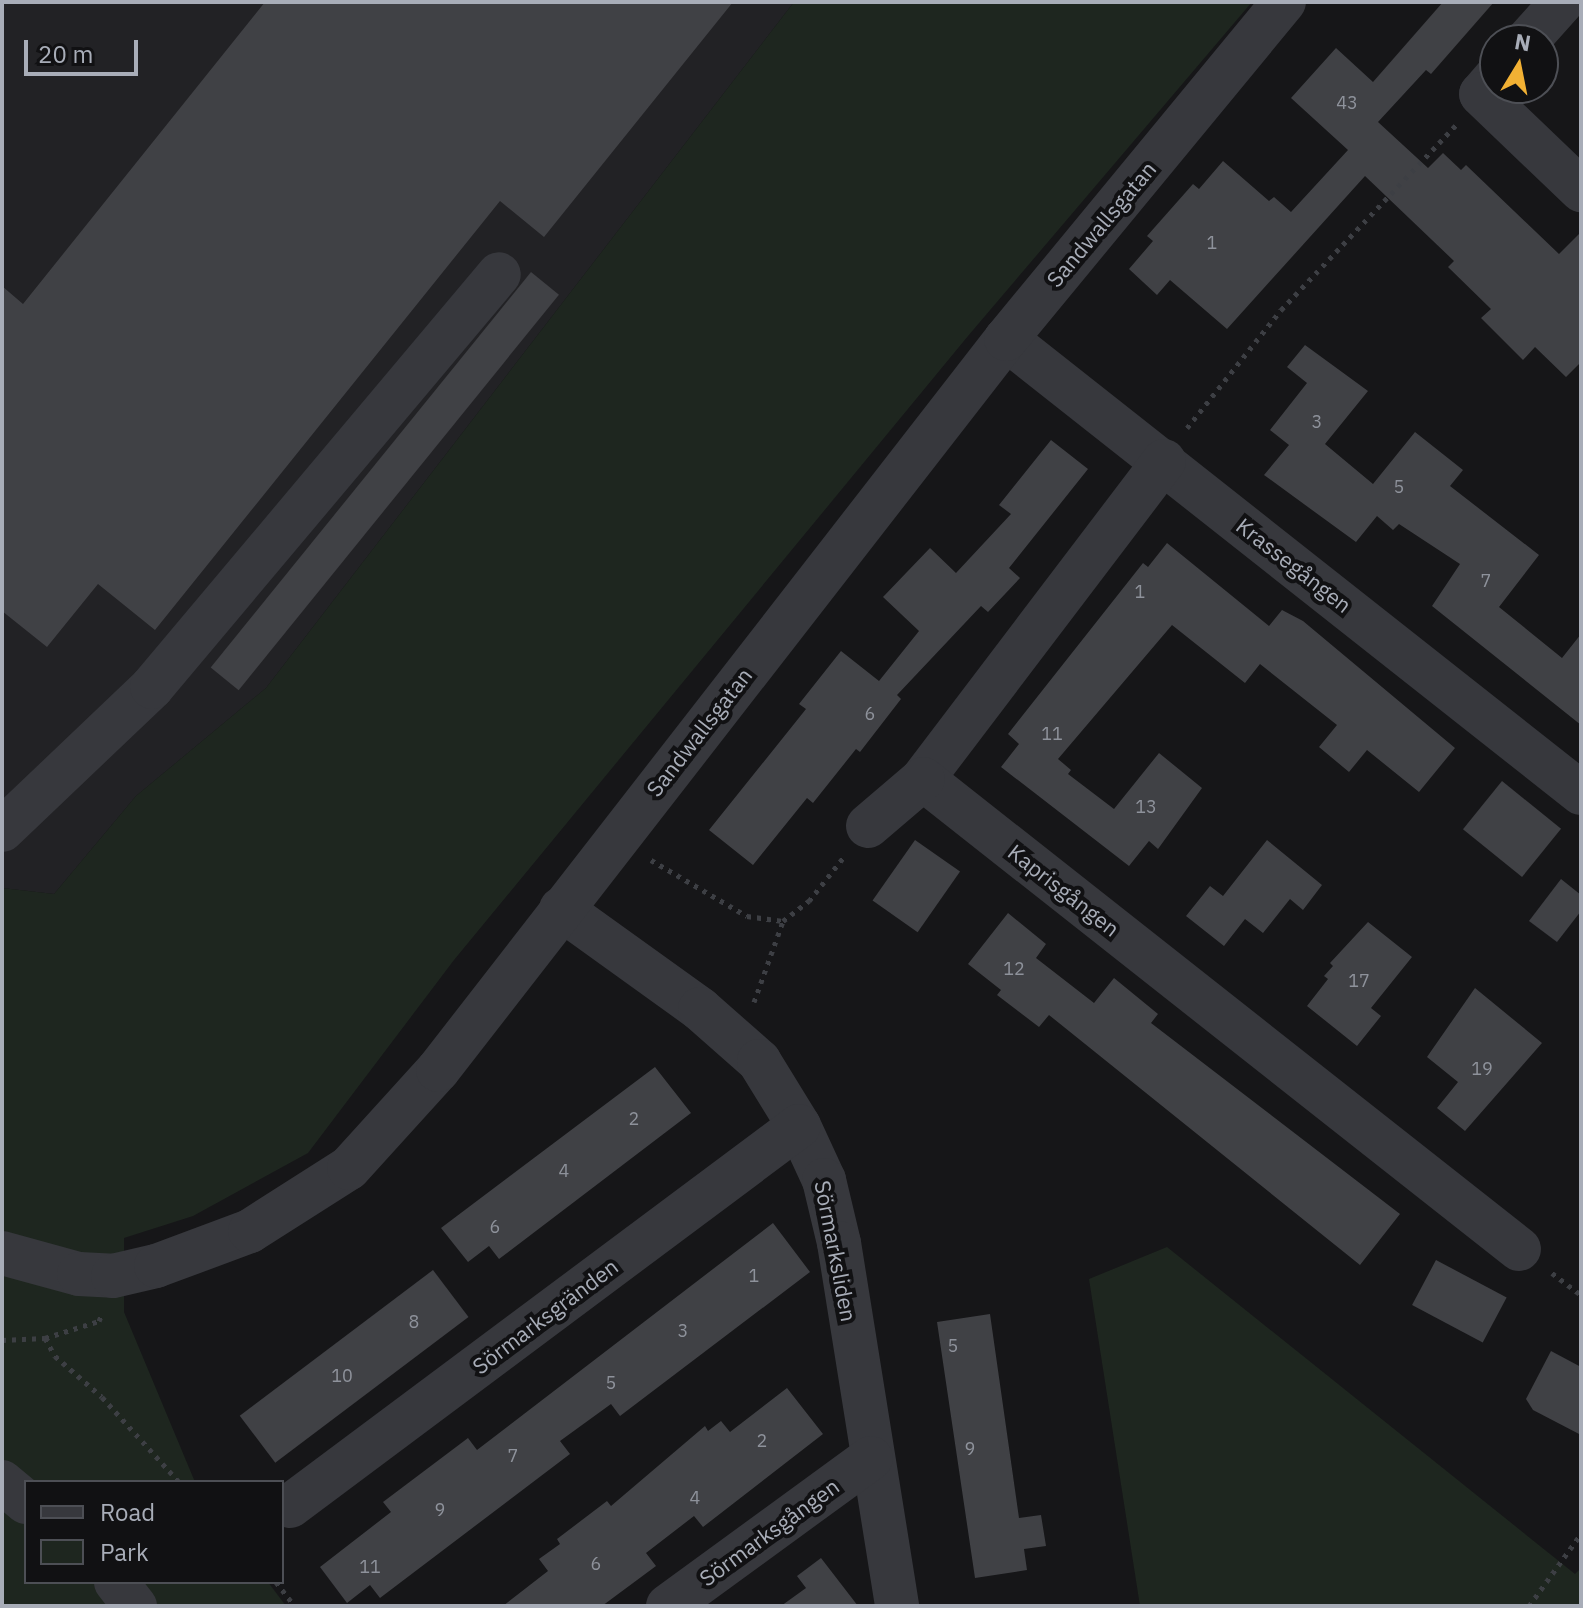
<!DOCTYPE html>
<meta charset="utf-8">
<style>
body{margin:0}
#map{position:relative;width:1583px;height:1608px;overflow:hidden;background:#161618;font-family:"IBM Plex Sans",sans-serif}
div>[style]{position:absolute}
.built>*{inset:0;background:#222225}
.green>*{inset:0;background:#1e261f}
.building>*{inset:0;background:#404145;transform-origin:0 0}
.path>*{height:5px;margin-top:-2.5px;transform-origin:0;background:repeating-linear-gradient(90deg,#3d3f44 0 4px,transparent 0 10px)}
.minor>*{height:44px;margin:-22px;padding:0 22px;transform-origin:22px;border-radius:22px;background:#37383d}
span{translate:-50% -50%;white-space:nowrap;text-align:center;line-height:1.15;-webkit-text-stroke:8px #111113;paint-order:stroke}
.number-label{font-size:18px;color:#8e929b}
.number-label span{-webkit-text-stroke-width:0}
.street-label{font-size:22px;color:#a8adb8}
.frame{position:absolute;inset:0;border:4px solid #a8adb8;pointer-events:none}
.legend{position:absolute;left:24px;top:1480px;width:260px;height:104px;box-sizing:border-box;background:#111113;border:2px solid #4d4f55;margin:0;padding:10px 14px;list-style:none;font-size:24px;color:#a8adb8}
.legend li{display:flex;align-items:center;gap:16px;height:40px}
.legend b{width:40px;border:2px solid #4d4f55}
.north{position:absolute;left:1479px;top:24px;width:80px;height:80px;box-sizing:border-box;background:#111113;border:2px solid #4d4f55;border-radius:50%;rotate:10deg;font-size:22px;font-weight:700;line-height:32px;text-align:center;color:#a8adb8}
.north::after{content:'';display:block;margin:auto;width:28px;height:36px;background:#f2b134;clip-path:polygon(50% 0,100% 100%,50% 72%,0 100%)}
.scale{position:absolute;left:24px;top:40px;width:114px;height:36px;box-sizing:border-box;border:4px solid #a8adb8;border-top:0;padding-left:10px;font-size:24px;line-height:28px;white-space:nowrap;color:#a8adb8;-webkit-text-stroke:6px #111113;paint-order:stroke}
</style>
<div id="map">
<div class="built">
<i style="clip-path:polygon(2px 2px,794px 2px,266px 688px,136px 796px,54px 894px,2px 888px)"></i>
</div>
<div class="green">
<i style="clip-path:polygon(794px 2px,1252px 2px,968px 336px,454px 960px,308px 1153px,193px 1216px,124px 1238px,124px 1312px,195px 1482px,26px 1482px,26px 1582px,268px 1582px,286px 1606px,2px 1606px,2px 888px,54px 894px,136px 796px,266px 688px)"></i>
<i style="clip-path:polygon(1167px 1247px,1575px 1574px,1581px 1568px,1581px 1606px,1140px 1606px,1089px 1279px)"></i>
</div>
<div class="building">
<i style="clip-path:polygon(265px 2px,733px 2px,544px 237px,500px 201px,155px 630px,98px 584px,47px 647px,2px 611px,2px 286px,23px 304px)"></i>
<i style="clip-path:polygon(1443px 2px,1494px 2px,1431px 74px,1426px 70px,1378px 122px,1428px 168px,1443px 153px,1461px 170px,1466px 165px,1559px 254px,1581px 232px,1581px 362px,1566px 377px,1535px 347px,1523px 360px,1481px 318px,1491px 309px,1448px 267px,1454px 261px,1365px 176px,1227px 329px,1170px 280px,1157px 295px,1129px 269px,1153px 241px,1147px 236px,1193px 184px,1199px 189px,1223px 161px,1269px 201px,1274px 197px,1291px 212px,1348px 150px,1291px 98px,1336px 48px,1373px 82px)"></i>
<i style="left:531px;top:272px;width:36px;height:509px;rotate:39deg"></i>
<i style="clip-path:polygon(1305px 345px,1368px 391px,1325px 444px,1373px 484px,1415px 432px,1463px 470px,1450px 486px,1539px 555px,1499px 607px,1562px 658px,1581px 634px,1581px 725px,1432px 606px,1460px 564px,1399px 524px,1393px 530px,1377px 516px,1356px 542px,1264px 475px,1289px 445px,1270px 430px,1307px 383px,1287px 367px)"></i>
<i style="clip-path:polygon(1051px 440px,1088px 469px,1009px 568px,1020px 578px,988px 612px,981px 606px,897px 695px,901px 699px,860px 752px,856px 749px,813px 803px,807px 798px,753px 865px,709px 830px,806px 709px,799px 704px,841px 651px,879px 681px,919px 631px,883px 597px,930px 548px,956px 573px,1011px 514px,999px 505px)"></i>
<i style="clip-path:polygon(1167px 543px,1269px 626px,1282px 610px,1303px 621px,1455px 748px,1419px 792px,1367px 750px,1349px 772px,1319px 747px,1337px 725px,1260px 664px,1245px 683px,1172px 625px,1058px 759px,1071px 770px,1068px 774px,1114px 809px,1159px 753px,1202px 788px,1158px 849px,1149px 841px,1129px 866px,1001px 767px,1019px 744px,1008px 734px,1143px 563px,1148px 567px)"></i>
<i style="left:1502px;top:781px;width:76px;height:62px;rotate:39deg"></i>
<i style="left:915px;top:840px;width:55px;height:74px;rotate:35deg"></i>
<i style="clip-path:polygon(1267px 840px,1322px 885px,1303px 910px,1290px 899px,1263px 933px,1245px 919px,1224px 946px,1186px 916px,1210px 886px,1223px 896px)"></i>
<i style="clip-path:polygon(1561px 879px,1581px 895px,1581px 911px,1557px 942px,1529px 921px)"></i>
<i style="clip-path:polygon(1008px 913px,1046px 944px,1036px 958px,1094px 1003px,1114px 978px,1158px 1014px,1151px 1023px,1400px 1214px,1360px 1265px,1049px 1015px,1039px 1027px,997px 995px,1001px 990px,968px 964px)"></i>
<i style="clip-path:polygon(1368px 922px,1412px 957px,1371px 1008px,1381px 1016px,1357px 1046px,1307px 1006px,1328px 979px,1324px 976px,1333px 966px,1330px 963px)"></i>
<i style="clip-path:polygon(1475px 988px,1542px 1043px,1465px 1131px,1437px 1108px,1458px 1082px,1427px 1057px)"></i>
<i style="clip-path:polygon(655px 1067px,691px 1113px,499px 1259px,489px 1246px,468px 1262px,441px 1228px)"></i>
<i style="clip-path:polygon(773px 1223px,810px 1272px,620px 1416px,611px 1404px,560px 1441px,570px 1454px,380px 1598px,370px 1585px,347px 1603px,320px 1567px,391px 1512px,383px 1502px,468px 1438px,477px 1450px)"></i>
<i style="left:1436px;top:1260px;width:80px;height:51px;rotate:28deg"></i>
<i style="left:433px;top:1270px;width:59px;height:242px;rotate:53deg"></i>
<i style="clip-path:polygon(990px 1314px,1019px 1518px,1041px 1515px,1046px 1546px,1024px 1549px,1027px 1570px,975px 1578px,937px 1322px)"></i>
<i style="clip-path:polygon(1551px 1351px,1581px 1367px,1581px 1435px,1533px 1410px,1526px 1399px)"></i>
<i style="clip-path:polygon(787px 1388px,823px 1434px,703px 1527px,694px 1516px,646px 1553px,656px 1566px,602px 1606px,503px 1606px,548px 1571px,539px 1559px,560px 1544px,557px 1539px,607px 1501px,611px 1506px,705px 1426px,708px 1431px,721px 1421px,730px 1432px)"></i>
<i style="clip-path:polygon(821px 1558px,858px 1606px,781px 1606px,806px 1588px,797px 1576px)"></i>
</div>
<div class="path">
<i style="left:1187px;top:428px;width:151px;rotate:-51.5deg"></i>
<i style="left:1281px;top:310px;width:255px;rotate:-46.6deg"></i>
<i style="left:651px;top:860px;width:111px;rotate:30.3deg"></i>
<i style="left:747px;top:916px;width:36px;rotate:8deg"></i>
<i style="left:754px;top:1002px;width:86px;rotate:-70.3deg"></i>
<i style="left:783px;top:921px;width:33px;rotate:-38deg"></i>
<i style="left:809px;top:901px;width:55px;rotate:-51.7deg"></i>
<i style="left:1552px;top:1273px;width:36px;rotate:37deg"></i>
<i style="left:45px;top:1338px;width:21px;rotate:61deg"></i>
<i style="left:55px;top:1356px;width:62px;rotate:41.1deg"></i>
<i style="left:102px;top:1397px;width:115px;rotate:47.8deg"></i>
<i style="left:2px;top:1340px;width:43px;rotate:-2.7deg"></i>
<i style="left:45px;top:1338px;width:57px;rotate:-17.5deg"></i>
<i style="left:99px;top:1321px;width:8px;rotate:-67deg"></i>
<i style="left:276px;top:1582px;width:31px;rotate:52deg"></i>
<i style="left:1529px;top:1606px;width:89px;rotate:-54.2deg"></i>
</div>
<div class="minor">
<i style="left:1528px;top:40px;width:51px;rotate:-48.2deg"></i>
<i style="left:1495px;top:78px;width:21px;rotate:131deg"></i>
<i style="left:1481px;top:94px;width:139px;rotate:43.8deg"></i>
<i style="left:1006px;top:339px;width:733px;rotate:38.29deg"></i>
<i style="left:1164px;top:461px;width:399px;rotate:127.2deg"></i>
<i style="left:923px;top:779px;width:759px;rotate:38.26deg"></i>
<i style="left:868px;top:826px;width:72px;rotate:-40.5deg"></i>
<i style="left:2px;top:830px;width:207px;rotate:-43.6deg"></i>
<i style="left:152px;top:687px;width:539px;rotate:-49.96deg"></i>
<i style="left:561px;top:909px;width:171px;rotate:35.7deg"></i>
<i style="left:700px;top:1009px;width:79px;rotate:41.4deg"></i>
<i style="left:759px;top:1061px;width:76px;rotate:58.4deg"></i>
<i style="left:799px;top:1126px;width:60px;rotate:65.2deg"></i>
<i style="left:824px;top:1180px;width:65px;rotate:76.6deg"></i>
<i style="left:839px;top:1243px;width:368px;rotate:80.9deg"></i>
<i style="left:2px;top:1253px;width:80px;rotate:15.3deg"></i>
<i style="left:79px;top:1274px;width:34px;rotate:3deg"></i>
<i style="left:113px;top:1276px;width:44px;rotate:-13.1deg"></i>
<i style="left:156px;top:1266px;width:100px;rotate:-20.4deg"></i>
<i style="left:250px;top:1231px;width:117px;rotate:-32.5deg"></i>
<i style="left:349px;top:1168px;width:132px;rotate:-47.8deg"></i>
<i style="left:438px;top:1070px;width:926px;rotate:-52.15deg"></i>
<i style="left:1006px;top:339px;width:437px;rotate:-50.5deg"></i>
<i style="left:2px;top:1482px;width:31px;rotate:40deg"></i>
<i style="left:290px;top:1506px;width:635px;rotate:-36.74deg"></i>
<i style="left:116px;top:1582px;width:31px;rotate:52deg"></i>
<i style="left:668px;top:1606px;width:251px;rotate:-36.1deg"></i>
</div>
<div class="number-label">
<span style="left:1347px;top:103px">43</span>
<span style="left:1212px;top:243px">1</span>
<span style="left:1317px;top:422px">3</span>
<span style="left:1399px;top:487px">5</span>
<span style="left:1486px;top:581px">7</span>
<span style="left:1140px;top:592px">1</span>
<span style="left:870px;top:714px">6</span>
<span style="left:1052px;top:734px">11</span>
<span style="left:1146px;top:807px">13</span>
<span style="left:1014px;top:969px">12</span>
<span style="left:1359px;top:981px">17</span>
<span style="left:1482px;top:1069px">19</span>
<span style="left:634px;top:1119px">2</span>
<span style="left:564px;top:1171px">4</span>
<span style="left:495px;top:1227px">6</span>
<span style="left:754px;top:1276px">1</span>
<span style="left:414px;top:1322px">8</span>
<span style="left:683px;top:1331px">3</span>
<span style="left:953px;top:1346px">5</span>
<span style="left:342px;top:1376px">10</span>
<span style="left:611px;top:1383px">5</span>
<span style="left:762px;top:1441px">2</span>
<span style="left:970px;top:1449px">9</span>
<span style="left:513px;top:1456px">7</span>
<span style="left:695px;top:1498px">4</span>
<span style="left:440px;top:1510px">9</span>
<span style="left:596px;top:1564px">6</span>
<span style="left:370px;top:1567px">11</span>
</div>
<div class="street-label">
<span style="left:1101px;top:224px;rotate:-50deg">Sandwallsgatan</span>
<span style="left:1294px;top:565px;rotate:38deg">Krassegången</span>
<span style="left:699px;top:732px;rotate:-52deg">Sandwallsgatan</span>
<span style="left:1064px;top:890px;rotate:38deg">Kaprisgången</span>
<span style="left:836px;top:1251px;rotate:79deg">Sörmarksliden</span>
<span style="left:545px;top:1316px;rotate:-37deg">Sörmarksgränden</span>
<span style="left:769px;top:1532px;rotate:-36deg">Sörmarksgången</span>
</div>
<div class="frame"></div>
<ul class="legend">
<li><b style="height:10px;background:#37383d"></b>Road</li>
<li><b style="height:22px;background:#1e261f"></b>Park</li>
</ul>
<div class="north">N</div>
<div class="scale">20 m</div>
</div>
